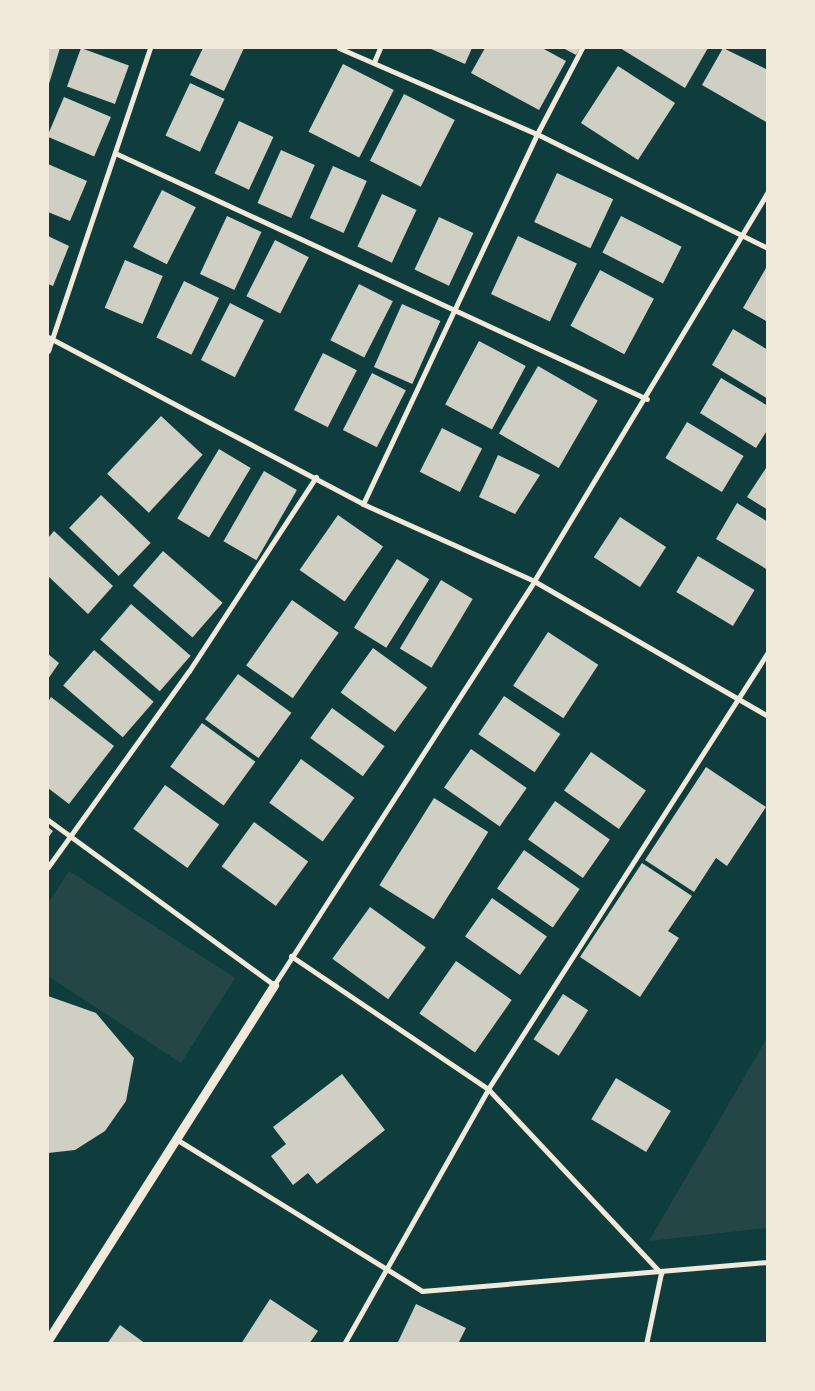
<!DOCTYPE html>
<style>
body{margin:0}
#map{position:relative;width:815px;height:1391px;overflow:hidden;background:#0f3d3e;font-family:Georgia,serif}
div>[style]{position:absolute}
.green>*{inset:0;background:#244646}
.building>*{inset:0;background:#cfcfc3;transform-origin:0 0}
.minor>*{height:5px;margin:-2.5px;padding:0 2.5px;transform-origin:2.5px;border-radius:2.5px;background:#f1e9da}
.tertiary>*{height:9px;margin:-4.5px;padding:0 4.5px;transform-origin:4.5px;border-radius:4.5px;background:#f1e9da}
span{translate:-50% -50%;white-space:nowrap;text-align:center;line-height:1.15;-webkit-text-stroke:5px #f1e9da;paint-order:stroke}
.frame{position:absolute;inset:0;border:49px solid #f1e9da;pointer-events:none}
</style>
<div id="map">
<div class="green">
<i style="clip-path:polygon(69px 871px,235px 978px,181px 1063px,48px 976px,48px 903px)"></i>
<i style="clip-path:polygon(767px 1038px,767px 1228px,649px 1241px)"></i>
</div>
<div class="building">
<i style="clip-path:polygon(48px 48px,60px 48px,48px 87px)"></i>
<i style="left:81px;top:48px;width:51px;height:41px;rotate:20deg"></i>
<i style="clip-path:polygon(203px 48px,244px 48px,224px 91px,190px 75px)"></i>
<i style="clip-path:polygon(429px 48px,472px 48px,465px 64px)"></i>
<i style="clip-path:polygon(485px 48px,542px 48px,566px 61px,539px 110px,471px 73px)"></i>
<i style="clip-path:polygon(563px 48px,580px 48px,576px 55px)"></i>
<i style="clip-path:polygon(620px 48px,708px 48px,685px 88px)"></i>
<i style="clip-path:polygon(723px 48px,768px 70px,768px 123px,702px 85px)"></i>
<i style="left:343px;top:64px;width:57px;height:76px;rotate:27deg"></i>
<i style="left:618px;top:66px;width:68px;height:68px;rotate:33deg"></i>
<i style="left:190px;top:83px;width:38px;height:58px;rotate:25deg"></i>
<i style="left:404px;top:94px;width:57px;height:75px;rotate:27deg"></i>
<i style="left:64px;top:97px;width:51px;height:43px;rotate:23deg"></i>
<i style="left:239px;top:121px;width:38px;height:58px;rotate:25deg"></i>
<i style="left:281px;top:150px;width:37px;height:58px;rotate:24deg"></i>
<i style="clip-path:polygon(48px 164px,87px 181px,70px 221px,48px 212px)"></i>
<i style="left:333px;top:166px;width:37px;height:57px;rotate:24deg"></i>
<i style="left:557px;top:173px;width:62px;height:54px;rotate:25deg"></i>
<i style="left:162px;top:190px;width:38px;height:64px;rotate:27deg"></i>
<i style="left:382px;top:194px;width:38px;height:58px;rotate:25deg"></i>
<i style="left:227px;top:216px;width:38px;height:64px;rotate:25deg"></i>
<i style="left:621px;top:216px;width:68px;height:41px;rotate:27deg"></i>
<i style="left:439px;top:217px;width:38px;height:58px;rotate:25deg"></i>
<i style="clip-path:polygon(48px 236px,69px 246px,53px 286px,48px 284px)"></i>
<i style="left:518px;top:236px;width:65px;height:64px;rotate:25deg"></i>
<i style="left:275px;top:240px;width:38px;height:63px;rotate:27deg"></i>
<i style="left:125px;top:260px;width:41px;height:52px;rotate:23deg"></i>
<i style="clip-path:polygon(766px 268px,768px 269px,768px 322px,743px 308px)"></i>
<i style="left:600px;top:270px;width:61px;height:63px;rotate:28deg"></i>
<i style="left:184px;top:281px;width:39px;height:63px;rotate:26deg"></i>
<i style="left:359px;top:284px;width:38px;height:63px;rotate:27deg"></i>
<i style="left:230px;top:303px;width:38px;height:64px;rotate:27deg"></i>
<i style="left:402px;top:304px;width:42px;height:69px;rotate:24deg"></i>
<i style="clip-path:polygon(733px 329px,768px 350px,768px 399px,712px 365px)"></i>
<i style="left:479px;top:341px;width:53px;height:72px;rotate:28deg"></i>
<i style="left:323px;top:353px;width:38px;height:64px;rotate:27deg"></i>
<i style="left:538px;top:366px;width:69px;height:78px;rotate:30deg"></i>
<i style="left:372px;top:373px;width:38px;height:64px;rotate:27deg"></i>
<i style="clip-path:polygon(721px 378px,768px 406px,768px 429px,756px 448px,700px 413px)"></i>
<i style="left:161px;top:416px;width:57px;height:79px;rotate:43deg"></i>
<i style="left:687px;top:422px;width:66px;height:42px;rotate:31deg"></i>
<i style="left:442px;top:428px;width:45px;height:49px;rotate:27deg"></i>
<i style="left:219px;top:449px;width:37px;height:81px;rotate:31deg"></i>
<i style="clip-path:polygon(498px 455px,540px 475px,515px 514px,479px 497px)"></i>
<i style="clip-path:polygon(768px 465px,768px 510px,747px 497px)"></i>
<i style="left:264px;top:471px;width:38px;height:81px;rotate:30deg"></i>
<i style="left:101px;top:495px;width:69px;height:46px;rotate:44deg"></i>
<i style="clip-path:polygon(737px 503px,768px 522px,768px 570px,716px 539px)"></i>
<i style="left:338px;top:515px;width:55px;height:67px;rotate:35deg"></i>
<i style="left:620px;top:517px;width:55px;height:48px;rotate:33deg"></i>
<i style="clip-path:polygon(54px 531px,113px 586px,88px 614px,48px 576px,48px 538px)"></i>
<i style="left:163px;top:551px;width:79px;height:46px;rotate:41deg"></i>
<i style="left:698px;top:556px;width:66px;height:42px;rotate:31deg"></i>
<i style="left:397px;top:559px;width:38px;height:81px;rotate:32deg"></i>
<i style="left:441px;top:580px;width:37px;height:80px;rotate:31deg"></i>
<i style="left:292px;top:600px;width:57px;height:80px;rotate:35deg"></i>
<i style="left:131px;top:604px;width:79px;height:47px;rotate:41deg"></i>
<i style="left:548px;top:632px;width:60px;height:64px;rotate:33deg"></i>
<i style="left:373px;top:648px;width:67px;height:55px;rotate:36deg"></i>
<i style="left:94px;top:650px;width:79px;height:47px;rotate:41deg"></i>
<i style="clip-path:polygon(48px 654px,59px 663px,48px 679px)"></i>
<i style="left:238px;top:674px;width:66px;height:56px;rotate:36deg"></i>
<i style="left:504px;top:696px;width:68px;height:46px;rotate:34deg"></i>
<i style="clip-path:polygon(51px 697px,114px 746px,69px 804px,48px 788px,48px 702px)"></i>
<i style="left:332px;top:708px;width:65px;height:37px;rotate:36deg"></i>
<i style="left:202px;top:723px;width:66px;height:54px;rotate:36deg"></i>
<i style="left:471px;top:749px;width:68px;height:47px;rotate:35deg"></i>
<i style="left:591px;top:752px;width:67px;height:47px;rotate:35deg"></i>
<i style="left:301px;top:759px;width:66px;height:54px;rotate:36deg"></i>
<i style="clip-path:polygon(706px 767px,766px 807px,727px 866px,716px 858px,694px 892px,645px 860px)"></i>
<i style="left:165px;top:785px;width:67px;height:54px;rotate:36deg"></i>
<i style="left:434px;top:798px;width:64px;height:103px;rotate:32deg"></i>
<i style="left:555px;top:801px;width:67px;height:47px;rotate:35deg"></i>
<i style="left:254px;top:822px;width:67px;height:55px;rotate:36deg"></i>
<i style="clip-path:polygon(48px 827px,53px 831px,48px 838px)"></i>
<i style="left:524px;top:850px;width:68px;height:47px;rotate:35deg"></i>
<i style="clip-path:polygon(642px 863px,692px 896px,668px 931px,679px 938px,640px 997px,580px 957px)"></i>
<i style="left:492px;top:898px;width:67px;height:47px;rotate:35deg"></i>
<i style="left:370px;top:907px;width:69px;height:64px;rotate:36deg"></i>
<i style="left:456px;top:961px;width:68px;height:64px;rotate:35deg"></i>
<i style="left:563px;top:994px;width:30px;height:54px;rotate:33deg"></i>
<i style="clip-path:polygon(48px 996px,96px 1013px,134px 1058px,126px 1101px,105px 1131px,75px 1150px,48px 1153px)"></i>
<i style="clip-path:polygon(342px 1074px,385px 1130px,317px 1184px,308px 1173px,293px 1185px,271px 1156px,286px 1144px,273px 1127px)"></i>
<i style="left:616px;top:1078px;width:64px;height:48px;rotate:31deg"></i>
<i style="clip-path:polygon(270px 1299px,318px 1331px,309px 1344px,241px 1344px)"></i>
<i style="clip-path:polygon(416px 1304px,466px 1328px,458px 1344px,397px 1344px)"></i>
<i style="clip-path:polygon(120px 1325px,146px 1344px,107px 1344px)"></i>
</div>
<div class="minor">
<i style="left:339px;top:48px;width:216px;rotate:23.5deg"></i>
<i style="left:537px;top:134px;width:258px;rotate:26.3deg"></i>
<i style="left:374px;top:62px;width:15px;rotate:-67deg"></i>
<i style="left:115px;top:153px;width:586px;rotate:24.82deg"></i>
<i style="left:48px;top:337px;width:357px;rotate:27.9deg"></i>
<i style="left:363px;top:504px;width:188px;rotate:24.2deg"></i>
<i style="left:534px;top:581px;width:270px;rotate:30deg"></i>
<i style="left:48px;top:351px;width:320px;rotate:-71.4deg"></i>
<i style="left:363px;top:504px;width:409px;rotate:-64.8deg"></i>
<i style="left:537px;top:134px;width:97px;rotate:-62.4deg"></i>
<i style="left:48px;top:820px;width:280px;rotate:36.1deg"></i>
<i style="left:274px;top:985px;width:480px;rotate:-57.2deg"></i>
<i style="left:534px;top:581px;width:454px;rotate:-59deg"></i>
<i style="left:48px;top:867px;width:241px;rotate:-54.3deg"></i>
<i style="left:189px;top:671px;width:232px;rotate:-56.8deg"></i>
<i style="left:291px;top:956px;width:238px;rotate:34deg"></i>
<i style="left:488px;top:1089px;width:253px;rotate:46.8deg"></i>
<i style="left:661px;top:1273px;width:73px;rotate:101.9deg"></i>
<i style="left:176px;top:1139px;width:289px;rotate:31.7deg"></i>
<i style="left:422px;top:1291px;width:347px;rotate:-4.8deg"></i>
<i style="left:344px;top:1344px;width:293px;rotate:-60.5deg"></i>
<i style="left:488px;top:1089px;width:519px;rotate:-57.35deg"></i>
</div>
<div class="tertiary">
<i style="left:48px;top:1340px;width:421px;rotate:-57.5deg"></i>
</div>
<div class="frame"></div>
</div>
